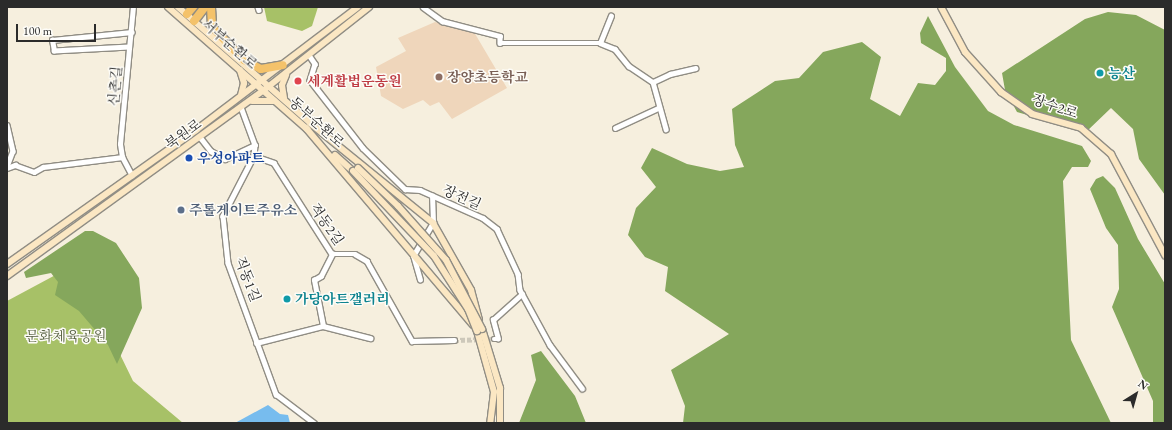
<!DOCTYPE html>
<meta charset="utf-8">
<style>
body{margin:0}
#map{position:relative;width:1172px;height:430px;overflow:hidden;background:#f6efde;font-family:"EB Garamond","Noto Serif KR",serif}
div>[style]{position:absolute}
.built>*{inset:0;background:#efd6bb}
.green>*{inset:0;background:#a7c167}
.forest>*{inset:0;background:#85a75c}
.water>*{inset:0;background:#77bcee}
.street-tunnel>*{height:4.5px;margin-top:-2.25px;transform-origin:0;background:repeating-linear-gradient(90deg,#cdc8ba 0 4.5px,transparent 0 6.5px)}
.roads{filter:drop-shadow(1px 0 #908d84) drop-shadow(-1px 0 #908d84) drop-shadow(0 1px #908d84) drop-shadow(0 -1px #908d84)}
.street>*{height:4.5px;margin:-2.25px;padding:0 2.25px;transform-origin:2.25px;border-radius:2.25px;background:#fff}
.secondary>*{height:6px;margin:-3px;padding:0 3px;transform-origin:3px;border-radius:3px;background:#fbe7c3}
.highway>*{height:8px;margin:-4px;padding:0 4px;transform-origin:4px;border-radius:4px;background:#f4c26a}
.bridges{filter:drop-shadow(1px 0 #908d84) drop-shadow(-1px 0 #908d84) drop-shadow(0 1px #908d84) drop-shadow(0 -1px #908d84)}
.secondary-bridge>*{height:6px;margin:-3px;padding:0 3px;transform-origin:3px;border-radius:3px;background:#fbe7c3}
.dots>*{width:11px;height:11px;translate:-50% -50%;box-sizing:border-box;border:2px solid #fdfcf7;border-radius:50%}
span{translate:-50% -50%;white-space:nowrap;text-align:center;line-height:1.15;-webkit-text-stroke:3px #fdfcf7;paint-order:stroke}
.street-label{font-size:14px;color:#2b2b2b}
.culture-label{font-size:14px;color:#0d838f;font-weight:700}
.left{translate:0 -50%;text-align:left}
.education-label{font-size:14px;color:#785e54;font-weight:700}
.health-label{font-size:14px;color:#be3a42;font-weight:700}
.transit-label{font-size:14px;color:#164399;font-weight:700}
.service-label{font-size:14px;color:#4e5e75;font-weight:700}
.park-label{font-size:14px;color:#566040}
.frame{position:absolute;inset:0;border:8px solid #2b2b2b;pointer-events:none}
.north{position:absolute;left:1116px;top:374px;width:40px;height:40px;-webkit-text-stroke:3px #fdfcf7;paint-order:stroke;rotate:37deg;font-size:11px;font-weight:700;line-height:16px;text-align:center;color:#2b2b2b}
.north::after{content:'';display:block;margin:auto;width:14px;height:18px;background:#2b2b2b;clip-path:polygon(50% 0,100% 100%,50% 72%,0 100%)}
.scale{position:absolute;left:16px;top:24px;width:80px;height:18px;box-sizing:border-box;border:2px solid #2b2b2b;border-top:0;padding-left:5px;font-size:12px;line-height:14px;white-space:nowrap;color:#2b2b2b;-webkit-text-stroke:3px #fdfcf7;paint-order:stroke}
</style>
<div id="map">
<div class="built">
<i style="clip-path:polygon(435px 22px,474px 32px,507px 88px,452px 119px,439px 102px,430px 106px,423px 100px,403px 109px,381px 96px,376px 67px,406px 51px,398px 38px)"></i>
</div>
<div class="green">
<i style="clip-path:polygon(264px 7px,318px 7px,312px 26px,302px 31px,267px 21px)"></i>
<i style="clip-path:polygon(76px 264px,133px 381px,183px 423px,7px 423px,7px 301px)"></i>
</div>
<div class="forest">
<i style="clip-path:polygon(1108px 12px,1136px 15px,1165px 30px,1165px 195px,1139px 159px,1133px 129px,1111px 108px,1086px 132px,1017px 112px,1005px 90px,1002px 73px,1085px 19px)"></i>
<i style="clip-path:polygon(928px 16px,955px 67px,988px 111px,1014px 125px,1082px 146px,1091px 161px,1088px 167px,1072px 167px,1063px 181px,1071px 340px,1111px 423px,683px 423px,685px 406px,671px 370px,729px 334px,665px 291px,668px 267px,645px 257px,628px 235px,636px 208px,656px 187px,641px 168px,652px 148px,687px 164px,720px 171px,744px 167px,735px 145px,732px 109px,775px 81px,799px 78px,823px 52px,862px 42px,881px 57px,870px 99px,900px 116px,918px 83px,935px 85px,946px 71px,946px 58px,921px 43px,920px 33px)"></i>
<i style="clip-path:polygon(1103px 176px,1115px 188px,1138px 239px,1165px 284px,1165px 423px,1153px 423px,1153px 401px,1112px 307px,1119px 289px,1118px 245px,1106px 228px,1090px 189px,1096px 179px)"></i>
<i style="clip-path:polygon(85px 231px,93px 231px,116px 243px,139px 278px,142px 308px,117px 364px,108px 345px,79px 311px,55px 295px,58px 282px,51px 273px,26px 278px,24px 272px)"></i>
<i style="clip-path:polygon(541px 351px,575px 396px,586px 423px,519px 423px,536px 380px,531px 355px)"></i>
</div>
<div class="water">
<i style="clip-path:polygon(268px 405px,280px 414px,288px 415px,290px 423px,235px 423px)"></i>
</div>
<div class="street-tunnel">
<i style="left:454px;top:340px;width:40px;rotate:-1.4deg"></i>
</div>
<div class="roads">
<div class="street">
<i style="left:258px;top:7px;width:3px;rotate:72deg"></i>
<i style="left:423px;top:7px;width:24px;rotate:36deg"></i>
<i style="left:442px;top:21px;width:60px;rotate:14.5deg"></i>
<i style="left:500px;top:36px;width:7px;rotate:90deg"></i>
<i style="left:500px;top:43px;width:100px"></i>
<i style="left:600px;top:43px;width:16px;rotate:22deg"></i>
<i style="left:615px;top:49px;width:22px;rotate:51deg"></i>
<i style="left:629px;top:66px;width:29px;rotate:34deg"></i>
<i style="left:653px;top:82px;width:49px;rotate:74.5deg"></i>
<i style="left:600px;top:43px;width:29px;rotate:-68deg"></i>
<i style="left:129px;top:47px;width:75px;rotate:176.9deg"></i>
<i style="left:54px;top:51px;width:11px;rotate:-100deg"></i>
<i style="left:52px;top:40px;width:80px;rotate:-5.7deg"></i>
<i style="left:309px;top:55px;width:11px;rotate:56deg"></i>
<i style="left:315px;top:64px;width:17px;rotate:107deg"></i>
<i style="left:310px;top:80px;width:86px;rotate:52.1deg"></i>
<i style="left:363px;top:148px;width:59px;rotate:44.3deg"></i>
<i style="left:405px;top:189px;width:15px;rotate:4deg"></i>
<i style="left:420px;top:190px;width:69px;rotate:24deg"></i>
<i style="left:483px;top:218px;width:18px;rotate:38deg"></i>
<i style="left:497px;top:229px;width:50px;rotate:65deg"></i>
<i style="left:518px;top:274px;width:16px;rotate:83deg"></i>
<i style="left:520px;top:290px;width:63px;rotate:61.4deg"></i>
<i style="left:550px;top:345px;width:54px;rotate:53.3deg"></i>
<i style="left:653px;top:82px;width:19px;rotate:-25deg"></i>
<i style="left:670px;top:74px;width:26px;rotate:-13deg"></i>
<i style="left:241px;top:107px;width:40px;rotate:69.8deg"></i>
<i style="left:255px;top:145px;width:11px;rotate:95deg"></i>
<i style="left:254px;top:156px;width:68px;rotate:117.3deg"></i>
<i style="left:223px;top:216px;width:47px;rotate:83.9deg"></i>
<i style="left:228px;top:263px;width:140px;rotate:69.9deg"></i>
<i style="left:276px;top:394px;width:48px;rotate:37.3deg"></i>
<i style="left:7px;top:125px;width:27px;rotate:77deg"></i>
<i style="left:13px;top:151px;width:17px;rotate:111deg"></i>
<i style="left:615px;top:128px;width:47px;rotate:-24.9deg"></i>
<i style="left:200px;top:137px;width:18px;rotate:52deg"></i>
<i style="left:211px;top:151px;width:16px;rotate:30deg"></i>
<i style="left:225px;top:159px;width:33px;rotate:-25deg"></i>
<i style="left:254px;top:156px;width:21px;rotate:19deg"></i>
<i style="left:274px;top:163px;width:108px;rotate:57.5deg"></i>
<i style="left:332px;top:254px;width:23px"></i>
<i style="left:355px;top:254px;width:14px;rotate:30deg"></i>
<i style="left:367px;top:261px;width:92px;rotate:60.6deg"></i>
<i style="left:412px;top:341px;width:42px;rotate:-1.4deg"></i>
<i style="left:7px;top:168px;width:9px;rotate:-21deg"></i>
<i style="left:15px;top:165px;width:20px;rotate:20deg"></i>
<i style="left:34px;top:172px;width:10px;rotate:-29deg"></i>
<i style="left:43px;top:167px;width:80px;rotate:-7.2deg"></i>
<i style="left:132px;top:176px;width:21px;rotate:-118deg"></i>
<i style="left:122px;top:157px;width:13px;rotate:-99deg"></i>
<i style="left:120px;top:144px;width:138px;rotate:-84.6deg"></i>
<i style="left:420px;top:280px;width:25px;rotate:-106deg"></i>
<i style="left:413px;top:256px;width:39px;rotate:-59deg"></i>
<i style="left:433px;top:223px;width:27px;rotate:-92deg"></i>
<i style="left:323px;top:326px;width:47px;rotate:-101.1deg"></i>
<i style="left:314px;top:280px;width:8px;rotate:-30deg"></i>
<i style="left:321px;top:276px;width:25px;rotate:-63deg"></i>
<i style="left:494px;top:339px;width:4px"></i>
<i style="left:498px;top:339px;width:20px;rotate:-105deg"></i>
<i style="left:493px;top:320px;width:39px;rotate:-42deg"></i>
<i style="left:256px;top:343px;width:69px;rotate:-14.2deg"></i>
<i style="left:323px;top:326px;width:49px;rotate:14.3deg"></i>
</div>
<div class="secondary">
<i style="left:168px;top:7px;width:186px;rotate:41.3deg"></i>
<i style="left:178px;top:7px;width:179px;rotate:41.2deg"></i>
<i style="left:941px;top:7px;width:51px;rotate:61.9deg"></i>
<i style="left:965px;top:52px;width:54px;rotate:48deg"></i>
<i style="left:1001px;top:92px;width:38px;rotate:35deg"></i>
<i style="left:1032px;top:114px;width:51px;rotate:15.9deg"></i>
<i style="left:1081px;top:128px;width:40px;rotate:41deg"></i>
<i style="left:1111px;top:154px;width:115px;rotate:61.9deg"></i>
<i style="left:240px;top:70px;width:14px;rotate:73deg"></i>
<i style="left:244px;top:83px;width:12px;rotate:104deg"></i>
<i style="left:284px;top:98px;width:13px;rotate:-99deg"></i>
<i style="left:282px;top:85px;width:11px;rotate:-68deg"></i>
<i style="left:252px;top:101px;width:22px"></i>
<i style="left:310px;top:123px;width:159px;rotate:39.1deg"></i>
<i style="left:433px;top:223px;width:77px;rotate:60.4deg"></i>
<i style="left:471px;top:290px;width:31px;rotate:75deg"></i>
<i style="left:306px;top:128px;width:258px;rotate:49.7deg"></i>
<i style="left:335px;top:155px;width:24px;rotate:42deg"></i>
<i style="left:7px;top:264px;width:232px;rotate:-35.3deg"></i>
<i style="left:196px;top:130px;width:203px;rotate:-37.2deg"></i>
<i style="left:7px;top:276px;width:317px;rotate:-35.9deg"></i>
<i style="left:264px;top:90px;width:134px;rotate:-38.3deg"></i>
<i style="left:482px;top:329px;width:62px;rotate:73deg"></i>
<i style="left:500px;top:388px;width:35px;rotate:90deg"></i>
<i style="left:477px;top:331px;width:63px;rotate:74.4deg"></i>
<i style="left:494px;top:392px;width:31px;rotate:97deg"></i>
</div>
<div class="highway">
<i style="left:211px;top:7px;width:20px;rotate:87deg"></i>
<i style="left:212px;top:27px;width:46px;rotate:45.9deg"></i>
<i style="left:244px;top:60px;width:19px;rotate:28deg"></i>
<i style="left:261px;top:69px;width:22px;rotate:-10deg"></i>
<i style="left:187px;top:14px;width:9px;rotate:-49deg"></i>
<i style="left:194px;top:21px;width:18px;rotate:-52deg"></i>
</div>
</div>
<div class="bridges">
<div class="secondary-bridge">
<i style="left:358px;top:168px;width:55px;rotate:43.5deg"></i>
<i style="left:398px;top:206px;width:72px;rotate:48.4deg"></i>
<i style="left:446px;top:260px;width:78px;rotate:62.4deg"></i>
<i style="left:353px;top:171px;width:117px;rotate:46.4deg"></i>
<i style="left:434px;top:256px;width:63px;rotate:57.3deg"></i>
<i style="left:468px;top:309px;width:24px;rotate:68deg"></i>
</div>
</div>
<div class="dots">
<i style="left:1100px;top:73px;background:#0f9aa8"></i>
<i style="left:439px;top:77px;background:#8d6e63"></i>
<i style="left:298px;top:81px;background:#e0444e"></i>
<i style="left:189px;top:158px;background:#1a4fb4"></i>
<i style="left:181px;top:210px;background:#5c6f8a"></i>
<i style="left:287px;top:299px;background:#0f9aa8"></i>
</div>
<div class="street-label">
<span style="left:230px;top:44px;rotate:41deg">서부순환로</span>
<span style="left:115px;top:86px;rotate:-85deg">신촌길</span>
<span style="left:1055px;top:106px;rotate:19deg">장수2로</span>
<span style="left:317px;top:122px;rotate:42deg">동부순환로</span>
<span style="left:183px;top:134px;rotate:-36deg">북원로</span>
<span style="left:462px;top:197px;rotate:24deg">장전길</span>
<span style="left:327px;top:224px;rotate:55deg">적동2길</span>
<span style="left:248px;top:279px;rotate:69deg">직동1길</span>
</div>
<div class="culture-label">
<span class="left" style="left:1108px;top:73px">능산</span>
<span class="left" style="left:295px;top:299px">가당아트갤러리</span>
</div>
<div class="education-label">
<span class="left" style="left:447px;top:77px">장양초등학교</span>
</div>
<div class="health-label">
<span class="left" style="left:307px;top:81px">세계활법운동원</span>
</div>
<div class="transit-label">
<span class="left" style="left:197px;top:158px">우성아파트</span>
</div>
<div class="service-label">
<span class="left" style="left:189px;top:210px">주톨게이트주유소</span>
</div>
<div class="park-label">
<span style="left:66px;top:336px">문화체육공원</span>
</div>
<div class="frame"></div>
<div class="north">N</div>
<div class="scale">100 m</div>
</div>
